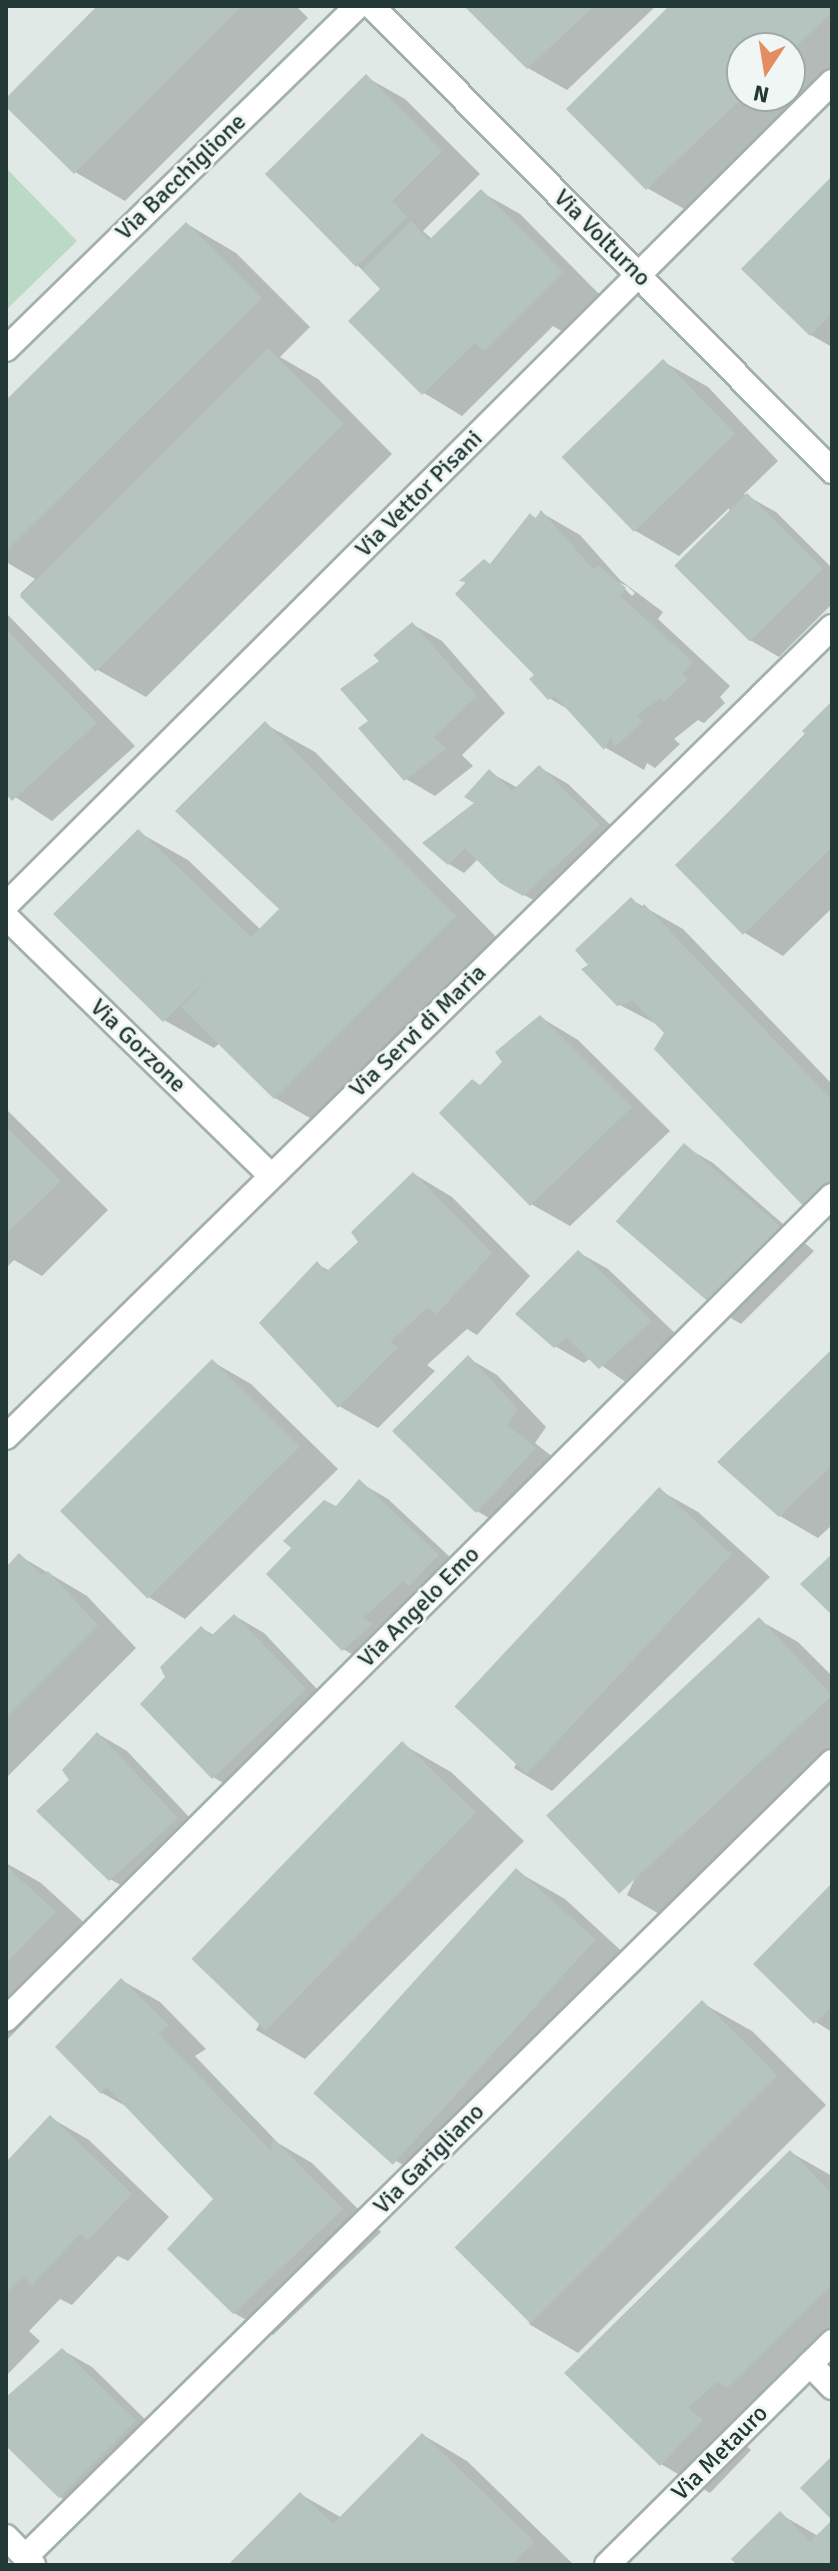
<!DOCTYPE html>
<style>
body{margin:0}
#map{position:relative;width:838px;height:2571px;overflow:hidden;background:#e0e9e6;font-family:Signika,sans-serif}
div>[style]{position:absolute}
.green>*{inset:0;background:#bbd9c5}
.shadow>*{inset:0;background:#0003}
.building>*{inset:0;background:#b6c4bf;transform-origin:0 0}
.roads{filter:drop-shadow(2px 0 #a3b0ad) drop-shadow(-2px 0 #a3b0ad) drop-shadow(0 2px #a3b0ad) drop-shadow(0 -2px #a3b0ad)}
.minor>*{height:24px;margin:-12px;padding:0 12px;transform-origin:12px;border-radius:12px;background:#fff}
span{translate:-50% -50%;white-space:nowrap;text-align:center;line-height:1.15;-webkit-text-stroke:6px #f0f6f4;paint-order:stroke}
.street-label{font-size:24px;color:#223834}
.frame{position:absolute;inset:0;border:8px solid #223834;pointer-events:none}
.north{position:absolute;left:726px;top:32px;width:80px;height:80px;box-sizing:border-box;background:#f0f6f4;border:2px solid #9eaaa7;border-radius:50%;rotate:192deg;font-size:22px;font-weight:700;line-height:32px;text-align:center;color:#223834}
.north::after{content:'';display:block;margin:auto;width:28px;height:36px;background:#e48d63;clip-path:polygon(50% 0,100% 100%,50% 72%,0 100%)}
</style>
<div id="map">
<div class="green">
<i style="clip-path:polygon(6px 168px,77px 241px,6px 310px)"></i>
</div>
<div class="shadow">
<i style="clip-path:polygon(100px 6px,296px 6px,308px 18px,125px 201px,75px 172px,6px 104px)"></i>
<i style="clip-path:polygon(467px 6px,656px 6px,567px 90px,528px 68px)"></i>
<i style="clip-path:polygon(evenodd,672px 6px,832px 6px,832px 71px,686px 210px,647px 188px,672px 6px,742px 48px,790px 48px,790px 96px,742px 96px,742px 48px)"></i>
<i style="clip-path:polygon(366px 77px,405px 99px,480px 174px,423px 231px,433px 240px,481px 192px,520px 214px,600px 295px,563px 332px,553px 326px,462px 416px,424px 393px,381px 287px,357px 265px)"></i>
<i style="clip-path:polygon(832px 179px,832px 347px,811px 335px)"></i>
<i style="clip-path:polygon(187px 224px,236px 253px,310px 327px,280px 357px,318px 379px,392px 454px,146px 697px,96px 669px,20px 594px,35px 579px,6px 562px,6px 403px)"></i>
<i style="clip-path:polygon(664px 362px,708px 387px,778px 461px,744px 494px,776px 512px,832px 568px,832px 604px,779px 657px,750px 640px,729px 508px,679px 556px,634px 530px)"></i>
<i style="clip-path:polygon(evenodd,542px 513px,580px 535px,620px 580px,663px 612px,658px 619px,730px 686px,720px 697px,725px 703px,704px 723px,698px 720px,674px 739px,680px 744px,655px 768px,647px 763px,644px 770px,606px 748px,571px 711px,549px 698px,537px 675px,463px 580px,491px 566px,531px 515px,537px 519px,542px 513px,618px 582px,627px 586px,635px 593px,632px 596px,618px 582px)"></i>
<i style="clip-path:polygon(6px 613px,135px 746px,52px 821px,6px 791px)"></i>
<i style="clip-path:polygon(412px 624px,442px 641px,505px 713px,462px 755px,473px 766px,435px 796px,406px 779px,371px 722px,382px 661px)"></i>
<i style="clip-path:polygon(832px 706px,832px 908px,783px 956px,745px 933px,677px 865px)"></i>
<i style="clip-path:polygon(265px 724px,315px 752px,504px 945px,324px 1126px,275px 1098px,220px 1043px,214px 1048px,164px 1020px,138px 832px,188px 860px,261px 930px,281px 909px)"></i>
<i style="clip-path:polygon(539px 767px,568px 784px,628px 842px,553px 911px,501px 882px,478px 859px,464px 873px,449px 864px,489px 772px,518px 788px)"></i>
<i style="clip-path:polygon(632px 900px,683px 929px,832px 1084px,832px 1222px,807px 1208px,660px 1026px,618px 1004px,591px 966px)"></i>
<i style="clip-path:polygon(540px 1017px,578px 1040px,670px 1131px,570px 1226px,531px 1204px,481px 1087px)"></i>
<i style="clip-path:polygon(6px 1109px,108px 1210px,42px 1276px,14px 1260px,6px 1268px)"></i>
<i style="clip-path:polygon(684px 1146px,713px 1163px,814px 1251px,741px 1324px,712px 1307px)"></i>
<i style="clip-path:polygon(414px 1174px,452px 1197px,530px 1276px,477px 1335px,467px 1329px,427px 1365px,435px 1371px,378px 1428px,339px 1406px,317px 1264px,330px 1271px,361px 1242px)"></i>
<i style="clip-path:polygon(578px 1252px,608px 1269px,680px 1338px,630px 1385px,591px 1358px,584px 1363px,555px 1346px)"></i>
<i style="clip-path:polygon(832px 1351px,832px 1525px,818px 1538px,780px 1516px)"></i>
<i style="clip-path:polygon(468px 1358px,497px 1375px,546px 1427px,535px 1443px,564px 1466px,506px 1528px,477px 1511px)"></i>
<i style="clip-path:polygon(213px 1362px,251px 1384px,338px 1469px,185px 1619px,147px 1596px)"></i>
<i style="clip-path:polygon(359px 1482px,388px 1499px,467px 1573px,372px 1666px,343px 1649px,336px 1509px)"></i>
<i style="clip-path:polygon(659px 1490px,698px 1512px,770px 1577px,552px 1791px,514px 1768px)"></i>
<i style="clip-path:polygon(20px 1556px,87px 1596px,136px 1648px,6px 1778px,6px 1569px)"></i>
<i style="clip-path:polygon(235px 1616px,264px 1633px,334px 1707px,242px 1794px,213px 1777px,168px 1677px,201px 1628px,214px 1635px)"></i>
<i style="clip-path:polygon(759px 1620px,798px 1642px,832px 1676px,832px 1755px,666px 1918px,627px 1895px)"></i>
<i style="clip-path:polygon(98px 1734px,127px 1751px,206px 1835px,140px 1896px,110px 1879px,71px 1781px)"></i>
<i style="clip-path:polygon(402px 1744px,451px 1772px,524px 1841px,305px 2059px,256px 2030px)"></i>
<i style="clip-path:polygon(6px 1863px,41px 1883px,104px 1941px,6px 2041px)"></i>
<i style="clip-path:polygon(516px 1871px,565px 1899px,642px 1970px,426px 2178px,377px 2150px)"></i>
<i style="clip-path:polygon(832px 1886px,832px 2032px,816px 2022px)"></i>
<i style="clip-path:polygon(121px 1980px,160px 2002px,206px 2049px,195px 2056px,278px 2143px,312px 2163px,381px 2232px,273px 2335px,234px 2313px,216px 2199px,131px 2109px,102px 2093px)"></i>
<i style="clip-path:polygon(702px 2003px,752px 2031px,826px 2105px,578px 2353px,529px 2324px)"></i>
<i style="clip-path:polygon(51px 2118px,89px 2140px,169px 2217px,128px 2261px,118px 2256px,72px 2305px,60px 2299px,29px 2331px,40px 2341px,6px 2376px,6px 2165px)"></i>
<i style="clip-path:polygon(790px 2152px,832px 2176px,832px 2361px,777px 2415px,767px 2409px,735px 2437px,751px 2450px,710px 2493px,661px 2464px)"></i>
<i style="clip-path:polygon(62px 2350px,92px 2367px,164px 2438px,89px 2514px,60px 2497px,6px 2443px,6px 2402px)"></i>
<i style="clip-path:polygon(423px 2435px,467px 2461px,574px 2565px,231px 2565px,300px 2494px,342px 2518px)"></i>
<i style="clip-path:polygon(780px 2514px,818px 2536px,832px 2522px,832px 2565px,740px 2565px)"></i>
</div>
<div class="building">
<i style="clip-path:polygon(97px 6px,242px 6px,74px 174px,6px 107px,6px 98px)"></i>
<i style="clip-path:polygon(464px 6px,594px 6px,527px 69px)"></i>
<i style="clip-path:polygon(669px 6px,832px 6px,832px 12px,790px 52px,790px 48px,742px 48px,744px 96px,646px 190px,566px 109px)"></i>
<i style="clip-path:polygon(366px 74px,442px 151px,392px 201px,407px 217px,356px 267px,265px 174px)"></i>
<i style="clip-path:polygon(832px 176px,832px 313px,810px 336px,741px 269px)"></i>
<i style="clip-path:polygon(481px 189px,563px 272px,484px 351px,475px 343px,422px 395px,348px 321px,380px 289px,362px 270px,411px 221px,429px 240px)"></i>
<i style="clip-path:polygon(186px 222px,262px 298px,6px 551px,6px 400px)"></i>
<i style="left:268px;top:348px;width:107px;height:351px;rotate:45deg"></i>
<i style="left:663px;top:359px;width:104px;height:141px;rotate:46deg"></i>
<i style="left:747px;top:493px;width:107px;height:103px;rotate:45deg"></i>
<i style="clip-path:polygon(541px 510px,593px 569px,598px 565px,626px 588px,620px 596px,693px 662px,682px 674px,688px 679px,664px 702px,661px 697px,637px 715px,643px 721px,615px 747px,611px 737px,604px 750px,555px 696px,548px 700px,529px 679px,534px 675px,455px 594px,466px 582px,459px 581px,484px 559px,490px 564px,530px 513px,535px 519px)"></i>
<i style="clip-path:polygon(412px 622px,477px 696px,434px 737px,446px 749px,404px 781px,358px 728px,368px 721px,340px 689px,379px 661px,373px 655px)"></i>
<i style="clip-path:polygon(6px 629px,97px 723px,12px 801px,6px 794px)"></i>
<i style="clip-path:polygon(832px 701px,832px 847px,743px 935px,675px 865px,806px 735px,802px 731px)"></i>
<i style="clip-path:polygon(265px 721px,456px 916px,274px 1099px,181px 1007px,216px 970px,163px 1022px,53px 914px,138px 829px,251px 937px,279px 909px,175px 811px)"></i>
<i style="clip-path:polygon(539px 765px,600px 825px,523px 896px,500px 883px,465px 848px,448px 865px,422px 843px,474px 803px,464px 797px,489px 769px,512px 791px)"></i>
<i style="clip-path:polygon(631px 897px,641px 908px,644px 904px,832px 1100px,832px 1183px,806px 1209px,654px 1049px,664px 1033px,633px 1001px,617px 1006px,581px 969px,588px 965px,575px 950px)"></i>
<i style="clip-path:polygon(540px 1015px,632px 1107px,530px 1206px,439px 1113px,472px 1079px,480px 1085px,502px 1062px,495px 1052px)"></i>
<i style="clip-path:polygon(6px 1127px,61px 1181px,6px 1234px)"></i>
<i style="left:684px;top:1143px;width:136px;height:104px;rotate:41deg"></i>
<i style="clip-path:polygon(413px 1172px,492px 1253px,437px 1314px,427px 1308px,390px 1342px,398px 1347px,338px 1408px,259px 1323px,317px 1261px,326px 1272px,358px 1242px,351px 1232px)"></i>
<i style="clip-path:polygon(578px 1250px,652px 1321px,599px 1369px,567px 1338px,554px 1348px,515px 1314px)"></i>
<i style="clip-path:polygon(832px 1349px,832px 1465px,779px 1517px,717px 1462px)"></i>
<i style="clip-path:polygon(468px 1355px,518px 1409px,507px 1425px,536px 1448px,476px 1513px,392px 1431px)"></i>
<i style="left:212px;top:1359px;width:124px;height:215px;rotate:45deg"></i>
<i style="clip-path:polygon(359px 1479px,439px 1555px,409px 1586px,403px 1581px,363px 1618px,373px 1624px,342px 1651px,266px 1574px,291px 1548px,283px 1541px,324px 1500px,336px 1506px)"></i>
<i style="left:659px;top:1487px;width:99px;height:300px;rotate:43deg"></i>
<i style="clip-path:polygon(19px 1553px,42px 1575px,48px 1571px,98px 1625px,6px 1717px,6px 1567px)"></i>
<i style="clip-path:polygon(832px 1554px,832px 1615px,800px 1584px)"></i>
<i style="clip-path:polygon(234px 1614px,306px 1689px,212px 1779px,140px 1704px,165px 1677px,160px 1667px,201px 1626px,211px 1636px)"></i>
<i style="left:759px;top:1617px;width:107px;height:291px;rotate:47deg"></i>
<i style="clip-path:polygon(97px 1732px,178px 1818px,109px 1881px,36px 1811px,69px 1780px,62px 1770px)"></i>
<i style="left:402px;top:1741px;width:103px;height:303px;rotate:44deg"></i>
<i style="clip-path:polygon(6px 1866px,56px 1912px,6px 1963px)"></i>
<i style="left:516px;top:1868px;width:107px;height:303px;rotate:42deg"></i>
<i style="clip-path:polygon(832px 1883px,832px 2006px,814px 2024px,753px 1964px)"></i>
<i style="clip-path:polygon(121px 1978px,169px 2026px,158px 2033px,271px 2151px,273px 2138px,343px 2209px,233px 2314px,167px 2249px,213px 2199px,106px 2086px,101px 2094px,55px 2047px)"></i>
<i style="left:702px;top:2000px;width:107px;height:350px;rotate:45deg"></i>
<i style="clip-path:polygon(50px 2115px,132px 2194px,88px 2240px,80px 2234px,32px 2285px,23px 2276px,6px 2293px,6px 2162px)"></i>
<i style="clip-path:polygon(790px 2150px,832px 2194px,832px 2284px,727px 2388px,717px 2382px,688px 2408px,703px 2420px,660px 2466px,564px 2373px)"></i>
<i style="clip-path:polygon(62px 2348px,136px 2421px,59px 2498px,6px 2446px,6px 2397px)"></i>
<i style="clip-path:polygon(422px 2433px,535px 2542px,511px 2565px,228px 2565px,300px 2492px,333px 2524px)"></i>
<i style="clip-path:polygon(832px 2456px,832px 2520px,800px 2488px)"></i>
<i style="clip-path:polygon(780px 2511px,810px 2542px,832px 2520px,832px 2565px,737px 2565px,731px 2559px)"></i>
</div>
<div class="roads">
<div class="minor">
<i style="left:372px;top:6px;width:654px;rotate:45.31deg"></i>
<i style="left:6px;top:349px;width:491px;rotate:-44.3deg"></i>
<i style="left:6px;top:905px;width:1166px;rotate:-44.9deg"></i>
<i style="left:6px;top:917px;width:369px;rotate:44.3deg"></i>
<i style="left:6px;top:1437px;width:1157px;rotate:-44.44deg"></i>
<i style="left:6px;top:2019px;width:1166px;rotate:-44.9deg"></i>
<i style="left:810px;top:2364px;width:32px;rotate:46deg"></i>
<i style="left:6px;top:2537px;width:39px;rotate:46deg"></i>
<i style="left:25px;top:2557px;width:1133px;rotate:-44.57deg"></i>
<i style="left:607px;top:2565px;width:317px;rotate:-44.7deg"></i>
</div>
</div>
<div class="street-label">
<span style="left:181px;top:177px;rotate:-44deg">Via Bacchiglione</span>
<span style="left:602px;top:238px;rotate:45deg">Via Volturno</span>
<span style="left:419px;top:494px;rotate:-45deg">Via Vettor Pisani</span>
<span style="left:418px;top:1031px;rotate:-44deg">Via Servi di Maria</span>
<span style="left:138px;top:1046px;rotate:44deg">Via Gorzone</span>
<span style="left:419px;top:1607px;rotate:-45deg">Via Angelo Emo</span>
<span style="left:429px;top:2159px;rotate:-45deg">Via Garigliano</span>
<span style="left:720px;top:2453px;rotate:-45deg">Via Metauro</span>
</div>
<div class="frame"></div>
<div class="north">N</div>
</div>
